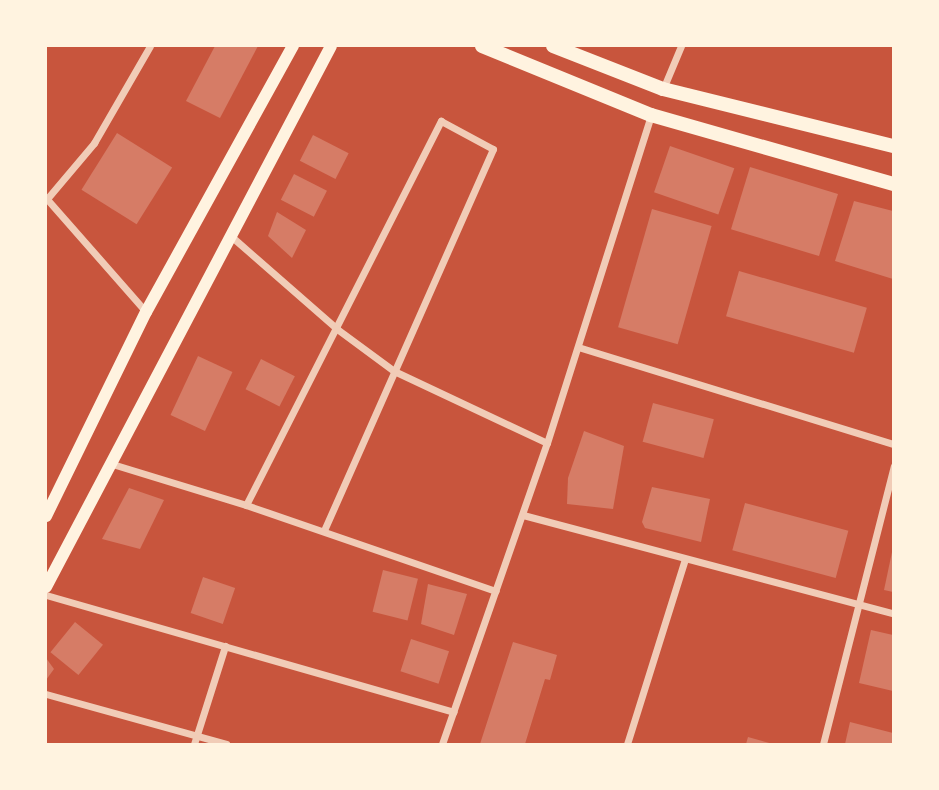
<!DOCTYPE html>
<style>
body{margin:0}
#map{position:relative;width:939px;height:790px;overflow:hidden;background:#c8553d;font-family:"Golos Text",sans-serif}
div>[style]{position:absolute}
.building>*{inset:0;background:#d67c66;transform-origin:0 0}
.minor>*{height:7px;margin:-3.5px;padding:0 3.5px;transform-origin:3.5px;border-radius:3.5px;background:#f1ccb7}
.secondary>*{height:12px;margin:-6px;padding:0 6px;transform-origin:6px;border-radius:6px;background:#fff3e0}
.primary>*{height:14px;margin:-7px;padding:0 7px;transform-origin:7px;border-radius:7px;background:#fff3e0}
span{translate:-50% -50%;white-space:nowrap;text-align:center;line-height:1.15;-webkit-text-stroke:5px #fff3e0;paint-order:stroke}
.frame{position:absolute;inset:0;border:47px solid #fff3e0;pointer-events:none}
</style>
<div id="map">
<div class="building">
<i style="clip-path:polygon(215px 46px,258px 46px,220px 118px,186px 101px)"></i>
<i style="left:117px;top:133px;width:65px;height:67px;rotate:32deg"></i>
<i style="left:313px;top:135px;width:40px;height:29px;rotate:27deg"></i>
<i style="left:670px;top:146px;width:68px;height:49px;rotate:19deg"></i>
<i style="left:750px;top:167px;width:92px;height:65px;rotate:17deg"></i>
<i style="left:294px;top:174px;width:37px;height:29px;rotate:27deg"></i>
<i style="clip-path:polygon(854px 201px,893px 211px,893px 279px,835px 261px)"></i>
<i style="left:652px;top:209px;width:62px;height:123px;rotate:16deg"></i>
<i style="clip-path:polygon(277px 212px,306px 230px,292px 258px,268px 236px)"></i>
<i style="left:739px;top:271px;width:133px;height:47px;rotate:16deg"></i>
<i style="left:198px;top:356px;width:38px;height:65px;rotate:25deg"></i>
<i style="left:261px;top:359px;width:38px;height:34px;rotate:27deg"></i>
<i style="left:653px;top:403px;width:63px;height:40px;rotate:15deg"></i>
<i style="clip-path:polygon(584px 431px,624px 446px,613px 509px,567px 504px,568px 478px)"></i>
<i style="clip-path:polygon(652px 487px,710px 499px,701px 542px,645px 528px,642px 522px)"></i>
<i style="clip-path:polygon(129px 488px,164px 500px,140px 549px,102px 539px)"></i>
<i style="left:745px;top:503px;width:107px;height:49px;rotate:15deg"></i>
<i style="clip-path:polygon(892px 552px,893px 552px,893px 592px,884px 590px)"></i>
<i style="left:383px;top:570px;width:36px;height:43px;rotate:14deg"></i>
<i style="left:203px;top:577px;width:34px;height:38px;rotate:19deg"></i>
<i style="clip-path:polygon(428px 584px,467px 594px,454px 635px,421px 624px)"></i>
<i style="left:75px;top:622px;width:36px;height:39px;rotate:39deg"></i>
<i style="clip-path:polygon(871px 630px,893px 635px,893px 691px,859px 683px)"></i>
<i style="left:411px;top:639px;width:40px;height:34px;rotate:18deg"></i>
<i style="clip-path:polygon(513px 642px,557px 655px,550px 680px,545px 679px,525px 744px,480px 744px)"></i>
<i style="clip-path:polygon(46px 658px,54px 669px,46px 680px)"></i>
<i style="clip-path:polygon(850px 722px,893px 733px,893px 744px,845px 744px)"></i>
<i style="clip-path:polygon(748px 737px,773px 744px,746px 744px)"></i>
</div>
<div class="minor">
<i style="left:663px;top:89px;width:47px;rotate:-67.3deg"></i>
<i style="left:46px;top:198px;width:152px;rotate:48.7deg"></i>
<i style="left:46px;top:200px;width:75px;rotate:-49.9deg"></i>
<i style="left:94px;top:143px;width:112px;rotate:-60deg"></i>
<i style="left:232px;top:237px;width:140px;rotate:41.2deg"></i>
<i style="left:337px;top:329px;width:71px;rotate:36.4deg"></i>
<i style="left:394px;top:371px;width:169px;rotate:25.2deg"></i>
<i style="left:578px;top:347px;width:331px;rotate:17.1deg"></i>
<i style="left:109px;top:463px;width:143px;rotate:17deg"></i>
<i style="left:246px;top:505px;width:264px;rotate:19deg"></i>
<i style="left:246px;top:505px;width:431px;rotate:-63.1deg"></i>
<i style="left:441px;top:121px;width:59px;rotate:28.3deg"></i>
<i style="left:493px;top:149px;width:418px;rotate:113.9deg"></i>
<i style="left:523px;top:515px;width:384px;rotate:14.9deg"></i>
<i style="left:46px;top:595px;width:424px;rotate:16deg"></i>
<i style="left:46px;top:694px;width:187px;rotate:15.5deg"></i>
<i style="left:194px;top:744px;width:103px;rotate:-72.4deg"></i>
<i style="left:442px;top:744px;width:319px;rotate:-70.8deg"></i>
<i style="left:547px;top:443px;width:344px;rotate:-72.4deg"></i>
<i style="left:627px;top:744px;width:194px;rotate:-72.6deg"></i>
<i style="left:823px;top:744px;width:287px;rotate:-75.7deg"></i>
</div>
<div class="secondary">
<i style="left:46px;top:516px;width:227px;rotate:-63.9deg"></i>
<i style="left:146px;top:312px;width:304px;rotate:-61.1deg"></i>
<i style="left:46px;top:587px;width:611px;rotate:-62.22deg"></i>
</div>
<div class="primary">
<i style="left:482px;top:46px;width:183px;rotate:22.2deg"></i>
<i style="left:651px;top:115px;width:253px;rotate:15.9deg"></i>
<i style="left:553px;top:46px;width:118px;rotate:21.4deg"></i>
<i style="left:663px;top:89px;width:238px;rotate:13.9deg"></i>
</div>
<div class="frame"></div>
</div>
